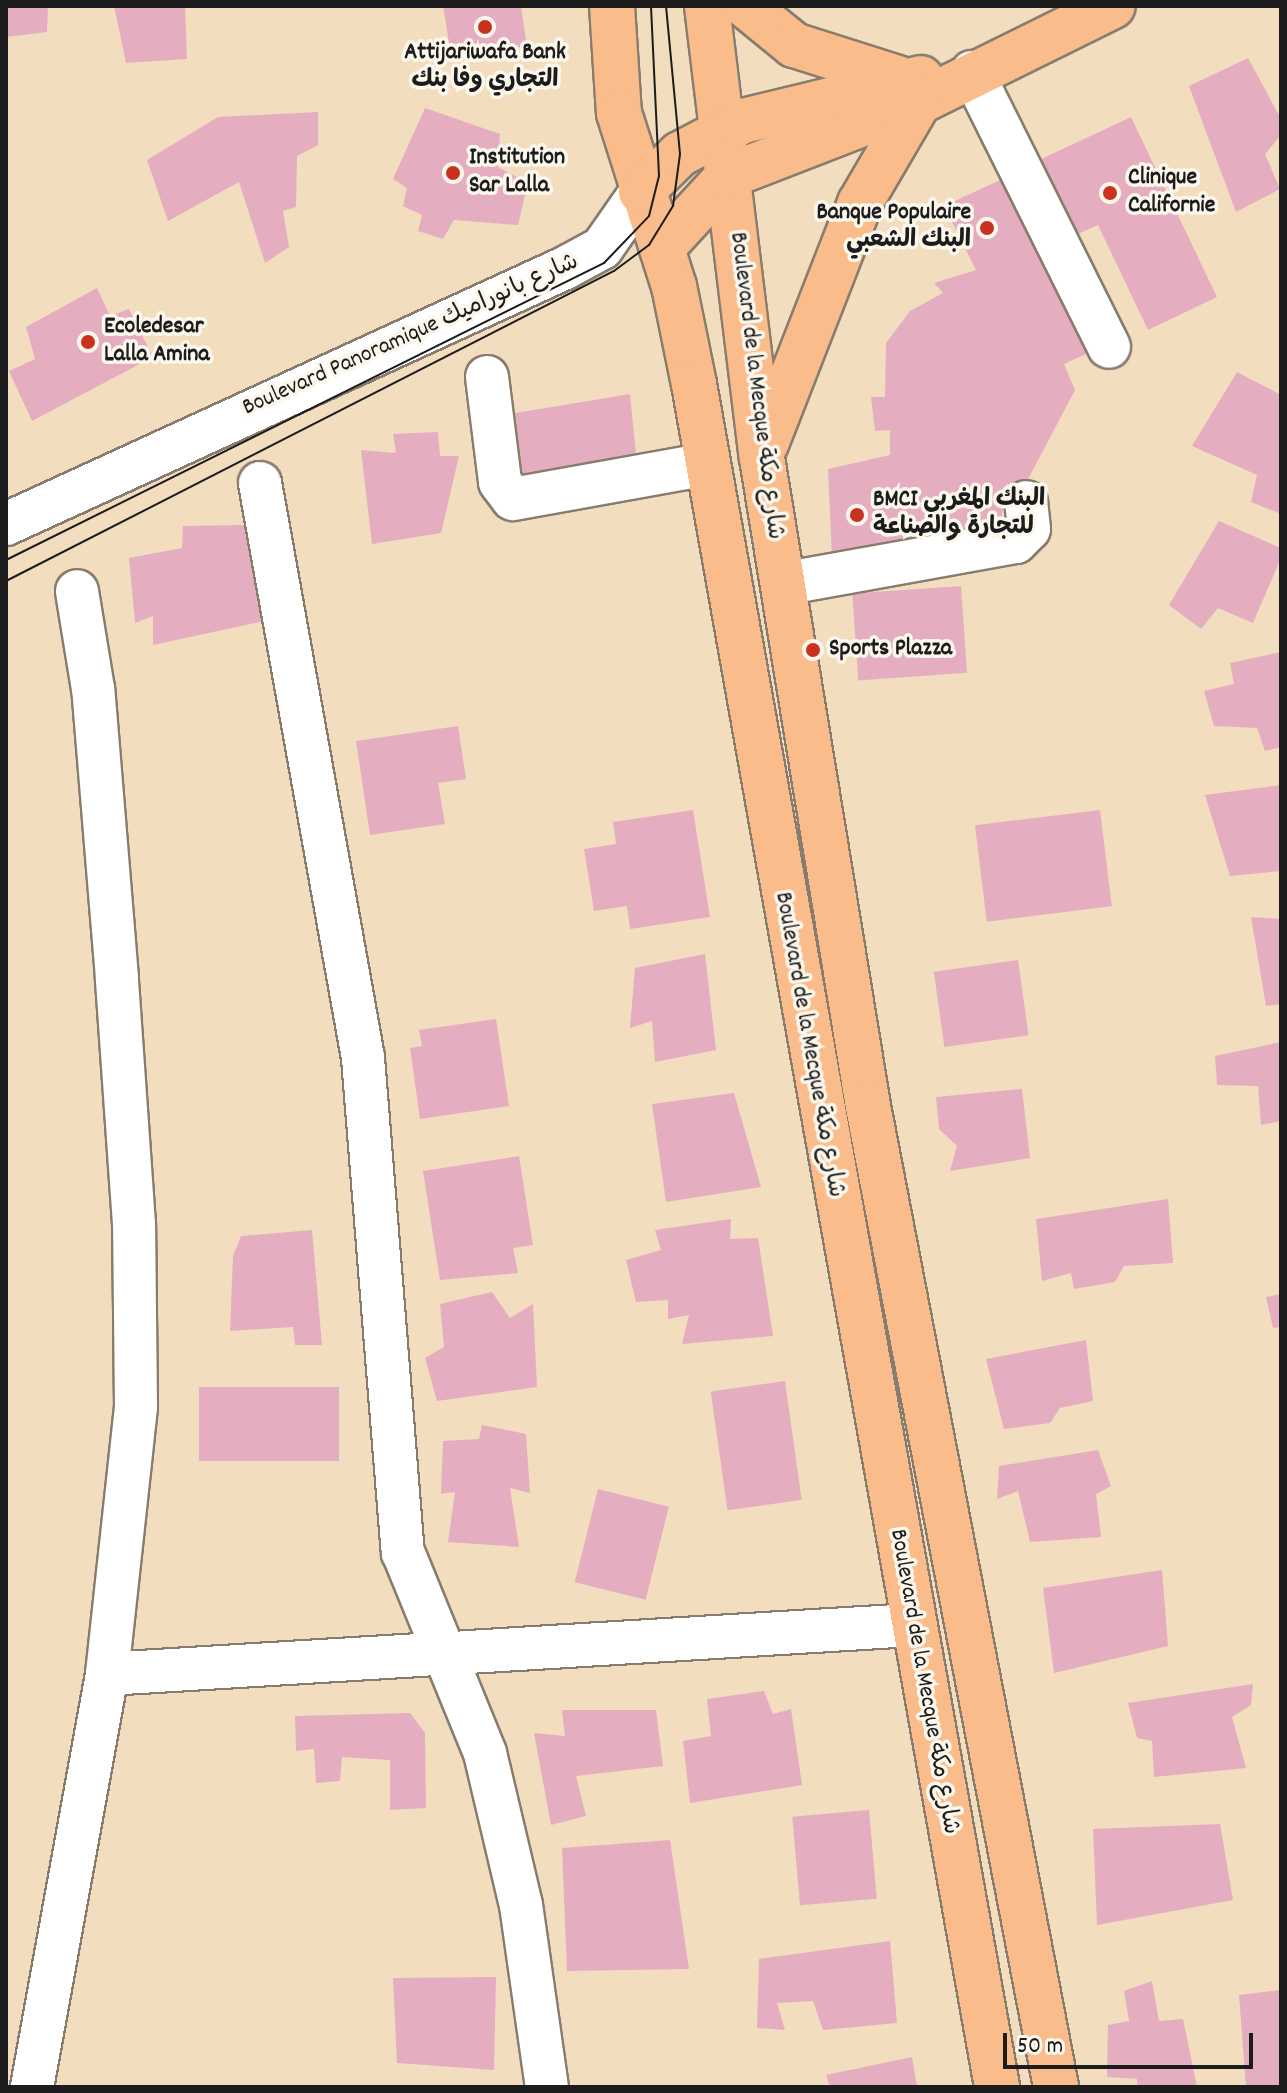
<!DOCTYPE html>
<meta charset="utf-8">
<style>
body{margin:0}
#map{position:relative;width:1287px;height:2093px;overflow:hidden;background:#f2ddbf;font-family:Dekko,"Playpen Sans Arabic",sans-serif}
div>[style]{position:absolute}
.building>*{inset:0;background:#e4aec0;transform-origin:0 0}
.roads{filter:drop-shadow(2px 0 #877c6e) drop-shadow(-2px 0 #877c6e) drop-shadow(0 2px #877c6e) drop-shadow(0 -2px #877c6e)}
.minor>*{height:42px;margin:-21px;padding:0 21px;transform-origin:21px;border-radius:21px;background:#fff}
.major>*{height:44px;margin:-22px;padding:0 22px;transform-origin:22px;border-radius:22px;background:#fabc8b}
.tram>*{height:2px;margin:-1px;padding:0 1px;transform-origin:1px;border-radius:1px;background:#1c1c1c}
.dots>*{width:22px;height:22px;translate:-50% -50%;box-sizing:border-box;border:4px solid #fbf7ec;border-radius:50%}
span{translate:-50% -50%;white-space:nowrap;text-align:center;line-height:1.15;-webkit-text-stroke:7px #fbf7ec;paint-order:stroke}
.poi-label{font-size:24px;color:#1c1c1c;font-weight:700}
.left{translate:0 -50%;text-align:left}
.right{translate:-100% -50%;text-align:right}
.street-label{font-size:24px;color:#1c1c1c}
.frame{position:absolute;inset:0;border:8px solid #1c1c1c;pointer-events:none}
.scale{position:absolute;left:1003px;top:2033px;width:250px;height:36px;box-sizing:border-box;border:4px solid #1c1c1c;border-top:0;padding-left:10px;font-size:24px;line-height:28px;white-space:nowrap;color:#1c1c1c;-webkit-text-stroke:6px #fbf7ec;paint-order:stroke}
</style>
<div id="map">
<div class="building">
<i style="clip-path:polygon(6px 6px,48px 6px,47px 32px,6px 37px)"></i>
<i style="clip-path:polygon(114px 6px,185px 6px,187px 59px,126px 63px)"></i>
<i style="clip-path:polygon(443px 6px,521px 6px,527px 47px,450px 49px)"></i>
<i style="clip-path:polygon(1248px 58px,1281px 119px,1281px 135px,1265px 154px,1280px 189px,1236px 212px,1189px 86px)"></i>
<i style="clip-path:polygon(425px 108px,500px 134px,498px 167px,528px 183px,518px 225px,454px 220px,443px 239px,418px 231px,422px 215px,403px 206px,407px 188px,393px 179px)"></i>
<i style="clip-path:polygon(318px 112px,318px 145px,297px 156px,296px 207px,283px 211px,289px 247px,265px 263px,239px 182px,168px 221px,147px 160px,218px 117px)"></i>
<i style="clip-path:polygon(1131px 117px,1217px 297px,1148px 330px,1098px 225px,1073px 236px,1037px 161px)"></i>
<i style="clip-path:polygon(1013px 174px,1093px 351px,1064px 364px,1075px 390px,1025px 485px,1006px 484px,999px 540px,832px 557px,828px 469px,890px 455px,890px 430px,875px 431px,871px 397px,885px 397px,886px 343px,910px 311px,943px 293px,934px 283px,976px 270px,944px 206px)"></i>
<i style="clip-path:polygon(97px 288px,110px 316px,129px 309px,153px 357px,32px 421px,9px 371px,35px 359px,26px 327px)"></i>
<i style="clip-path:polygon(1237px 372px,1281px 395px,1281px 514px,1251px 502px,1257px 475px,1192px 446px)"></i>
<i style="clip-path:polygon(630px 394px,636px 455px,514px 485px,504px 415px)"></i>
<i style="clip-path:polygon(438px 432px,440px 456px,459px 456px,441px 533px,372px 544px,361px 450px,396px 453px,393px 434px)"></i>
<i style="clip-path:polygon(1219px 521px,1281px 548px,1281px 558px,1253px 623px,1218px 608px,1201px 629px,1169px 605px)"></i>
<i style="clip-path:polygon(245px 525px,264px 621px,153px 645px,153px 616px,135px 623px,129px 558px,182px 548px,183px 526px)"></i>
<i style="left:961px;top:586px;width:87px;height:109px;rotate:86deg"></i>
<i style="clip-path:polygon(1281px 652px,1281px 747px,1265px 751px,1257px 728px,1214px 726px,1204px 691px,1234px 684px,1230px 663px)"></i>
<i style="clip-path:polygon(458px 726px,466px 779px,438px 783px,445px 824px,370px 835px,356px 741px)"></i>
<i style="clip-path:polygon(1281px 785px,1281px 871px,1230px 876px,1205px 795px)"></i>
<i style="clip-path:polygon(693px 810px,710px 917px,630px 929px,627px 906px,594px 911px,584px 849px,616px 844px,613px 822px)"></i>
<i style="left:1100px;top:810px;width:97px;height:126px;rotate:83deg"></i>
<i style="clip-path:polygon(1251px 917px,1281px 919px,1281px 1004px,1266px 1006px)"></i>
<i style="clip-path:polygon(705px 954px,716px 1050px,655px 1062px,652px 1021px,630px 1028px,635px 968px)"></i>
<i style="left:1018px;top:960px;width:76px;height:85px;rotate:82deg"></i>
<i style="clip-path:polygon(496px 1019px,509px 1106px,420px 1119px,410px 1048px,422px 1046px,419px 1030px)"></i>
<i style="clip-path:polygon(1281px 1042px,1281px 1121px,1261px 1125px,1258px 1086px,1217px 1085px,1215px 1056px)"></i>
<i style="clip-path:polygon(1022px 1089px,1030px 1158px,950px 1171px,957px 1146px,939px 1129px,936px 1097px)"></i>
<i style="clip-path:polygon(734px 1093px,761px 1187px,666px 1202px,652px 1104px)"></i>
<i style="clip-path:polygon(519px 1156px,533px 1245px,513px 1248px,518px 1273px,440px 1280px,423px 1171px)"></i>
<i style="clip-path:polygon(1168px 1199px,1173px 1263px,1124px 1266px,1115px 1282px,1074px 1289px,1071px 1273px,1042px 1281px,1036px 1219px)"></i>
<i style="clip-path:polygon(731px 1219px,730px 1239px,758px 1238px,773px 1336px,682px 1344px,689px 1315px,668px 1319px,668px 1300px,636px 1302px,626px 1260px,661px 1250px,655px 1230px)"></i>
<i style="clip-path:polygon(312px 1230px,322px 1345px,295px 1345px,293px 1327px,230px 1331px,233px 1256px,241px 1236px)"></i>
<i style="clip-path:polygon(492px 1292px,510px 1318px,533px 1304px,537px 1387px,437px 1401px,425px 1358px,444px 1347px,440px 1304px)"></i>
<i style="clip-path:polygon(1281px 1294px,1281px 1327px,1273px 1328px,1266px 1297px)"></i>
<i style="clip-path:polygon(1086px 1340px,1093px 1401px,1060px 1408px,1050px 1423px,1004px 1429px,986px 1359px)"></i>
<i style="left:785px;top:1381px;width:120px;height:75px;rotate:82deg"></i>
<i style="left:199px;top:1387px;width:140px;height:74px"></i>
<i style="clip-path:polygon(482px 1425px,526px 1434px,530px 1493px,510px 1488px,519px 1547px,448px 1542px,455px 1492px,441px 1494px,443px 1441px,479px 1439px)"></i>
<i style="clip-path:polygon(1098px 1450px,1111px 1486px,1096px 1494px,1101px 1537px,1030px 1542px,1018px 1491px,997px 1499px,999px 1466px)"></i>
<i style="left:598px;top:1489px;width:73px;height:96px;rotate:14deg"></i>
<i style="clip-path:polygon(1162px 1570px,1168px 1646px,1054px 1673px,1043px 1588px)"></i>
<i style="clip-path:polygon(1253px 1684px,1251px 1705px,1232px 1717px,1246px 1768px,1154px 1777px,1152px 1741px,1137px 1738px,1128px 1703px)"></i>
<i style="clip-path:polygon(764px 1691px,773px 1714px,791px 1709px,802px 1785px,690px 1803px,683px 1741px,711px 1736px,707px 1699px)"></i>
<i style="clip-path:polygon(562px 1710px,656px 1710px,663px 1766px,576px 1776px,586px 1816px,551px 1825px,534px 1733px,565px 1736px)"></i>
<i style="clip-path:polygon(410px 1713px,425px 1733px,426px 1808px,390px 1810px,390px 1760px,342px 1757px,340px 1781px,316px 1783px,314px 1749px,296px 1751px,295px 1716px)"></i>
<i style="left:869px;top:1810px;width:89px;height:77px;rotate:85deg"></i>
<i style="clip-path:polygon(1220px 1824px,1233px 1900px,1097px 1925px,1093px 1829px)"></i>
<i style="clip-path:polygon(670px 1840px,689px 1969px,567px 1971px,562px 1848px)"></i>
<i style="clip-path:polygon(890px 1941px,897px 2023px,823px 2030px,813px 2001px,777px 2003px,785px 2030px,757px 2028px,759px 1959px)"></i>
<i style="clip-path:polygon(496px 1977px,494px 2070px,397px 2063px,393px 1978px)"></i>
<i style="clip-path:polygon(1152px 1981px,1159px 2021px,1183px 2019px,1197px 2087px,1137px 2087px,1137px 2079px,1107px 2077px,1108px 2025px,1129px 2021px,1124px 1991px)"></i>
<i style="clip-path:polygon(1281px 1990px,1281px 2087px,1246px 2087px,1239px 1995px)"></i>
<i style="clip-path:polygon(912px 2057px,917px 2087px,830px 2087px,826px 2075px)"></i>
</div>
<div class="roads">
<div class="minor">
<i style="left:972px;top:72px;width:307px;rotate:63.5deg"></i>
<i style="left:487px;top:377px;width:106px;rotate:82.9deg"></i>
<i style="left:500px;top:482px;width:21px;rotate:53deg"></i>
<i style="left:513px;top:499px;width:198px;rotate:-10.2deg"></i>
<i style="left:260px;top:483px;width:584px;rotate:79.84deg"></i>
<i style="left:363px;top:1058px;width:496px;rotate:85.4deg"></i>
<i style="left:403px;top:1552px;width:217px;rotate:67.8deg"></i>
<i style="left:485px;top:1753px;width:156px;rotate:76.7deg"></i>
<i style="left:521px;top:1905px;width:184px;rotate:81.9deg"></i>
<i style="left:6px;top:524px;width:615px;rotate:-24.61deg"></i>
<i style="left:565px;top:268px;width:42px;rotate:-28.4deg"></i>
<i style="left:602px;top:248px;width:68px;rotate:-55.1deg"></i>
<i style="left:782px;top:584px;width:238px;rotate:-10.2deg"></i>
<i style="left:1016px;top:542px;width:18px;rotate:-45deg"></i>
<i style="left:1029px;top:529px;width:27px;rotate:-96deg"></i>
<i style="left:107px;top:1674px;width:806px;rotate:-3.48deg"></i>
<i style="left:32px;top:2087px;width:420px;rotate:-79.7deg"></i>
<i style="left:107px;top:1674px;width:269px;rotate:-83.8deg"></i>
<i style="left:136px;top:1407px;width:183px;rotate:-90.6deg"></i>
<i style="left:134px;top:1224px;width:247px;rotate:-94deg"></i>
<i style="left:117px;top:978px;width:290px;rotate:-94.7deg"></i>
<i style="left:93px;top:689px;width:99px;rotate:-99.3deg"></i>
</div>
<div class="major">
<i style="left:612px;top:6px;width:107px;rotate:86.3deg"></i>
<i style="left:619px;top:113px;width:182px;rotate:72.4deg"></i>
<i style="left:674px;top:286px;width:100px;rotate:78.5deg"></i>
<i style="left:694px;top:384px;width:1730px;rotate:79.91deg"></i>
<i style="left:707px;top:6px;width:455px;rotate:83.1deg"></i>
<i style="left:762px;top:458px;width:657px;rotate:80.71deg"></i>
<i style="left:868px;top:1106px;width:999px;rotate:79.15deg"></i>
<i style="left:746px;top:6px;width:62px;rotate:39.1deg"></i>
<i style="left:794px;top:45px;width:109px;rotate:17.6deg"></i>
<i style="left:641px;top:192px;width:54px;rotate:-44.3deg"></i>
<i style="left:680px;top:154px;width:71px;rotate:-27.6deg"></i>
<i style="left:743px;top:121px;width:183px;rotate:-13.6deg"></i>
<i style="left:662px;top:248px;width:98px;rotate:-47.5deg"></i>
<i style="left:728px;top:176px;width:205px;rotate:-21.2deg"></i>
<i style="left:919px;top:102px;width:216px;rotate:-26.3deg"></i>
<i style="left:766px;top:444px;width:259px;rotate:-68.7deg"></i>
<i style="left:860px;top:203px;width:117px;rotate:-59.7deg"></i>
</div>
</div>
<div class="tram">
<i style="left:6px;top:560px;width:668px;rotate:-26.41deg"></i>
<i style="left:604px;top:263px;width:65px;rotate:-46.2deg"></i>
<i style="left:649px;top:216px;width:41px;rotate:-76deg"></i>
<i style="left:659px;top:176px;width:170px;rotate:-92.7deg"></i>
<i style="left:6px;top:581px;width:682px;rotate:-27.02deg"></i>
<i style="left:614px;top:271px;width:44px;rotate:-36.6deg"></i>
<i style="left:649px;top:245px;width:46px;rotate:-58.4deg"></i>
<i style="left:673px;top:206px;width:52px;rotate:-82.3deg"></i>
<i style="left:680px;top:154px;width:149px;rotate:-95.4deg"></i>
</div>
<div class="dots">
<i style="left:485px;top:27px;background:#c8321e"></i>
<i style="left:453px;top:173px;background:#c8321e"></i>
<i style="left:1110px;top:193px;background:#c8321e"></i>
<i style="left:987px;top:228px;background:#c8321e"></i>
<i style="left:88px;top:342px;background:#c8321e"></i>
<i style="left:857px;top:515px;background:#c8321e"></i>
<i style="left:813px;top:650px;background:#c8321e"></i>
</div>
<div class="poi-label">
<span style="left:485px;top:68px">Attijariwafa Bank<br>التجاري وفا بنك</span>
<span class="left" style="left:469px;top:173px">Institution<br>Sar Lalla</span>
<span class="left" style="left:1128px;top:193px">Clinique<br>Californie</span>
<span class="right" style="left:971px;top:228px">Banque Populaire<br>البنك الشعبي</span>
<span class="left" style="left:104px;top:342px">Ecoledesar<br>Lalla Amina</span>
<span class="left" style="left:873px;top:515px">BMCI البنك المغربي<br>للتجارة والصناعة</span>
<span class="left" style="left:829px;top:650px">Sports Plazza</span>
</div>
<div class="street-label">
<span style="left:411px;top:336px;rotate:-24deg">Boulevard Panoramique شارع بانوراميك</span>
<span style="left:755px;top:386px;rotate:83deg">Boulevard de la Mecque شارع مكة</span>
<span style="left:808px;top:1045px;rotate:80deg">Boulevard de la Mecque شارع مكة</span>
<span style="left:923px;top:1682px;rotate:80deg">Boulevard de la Mecque شارع مكة</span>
</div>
<div class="frame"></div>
<div class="scale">50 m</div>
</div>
